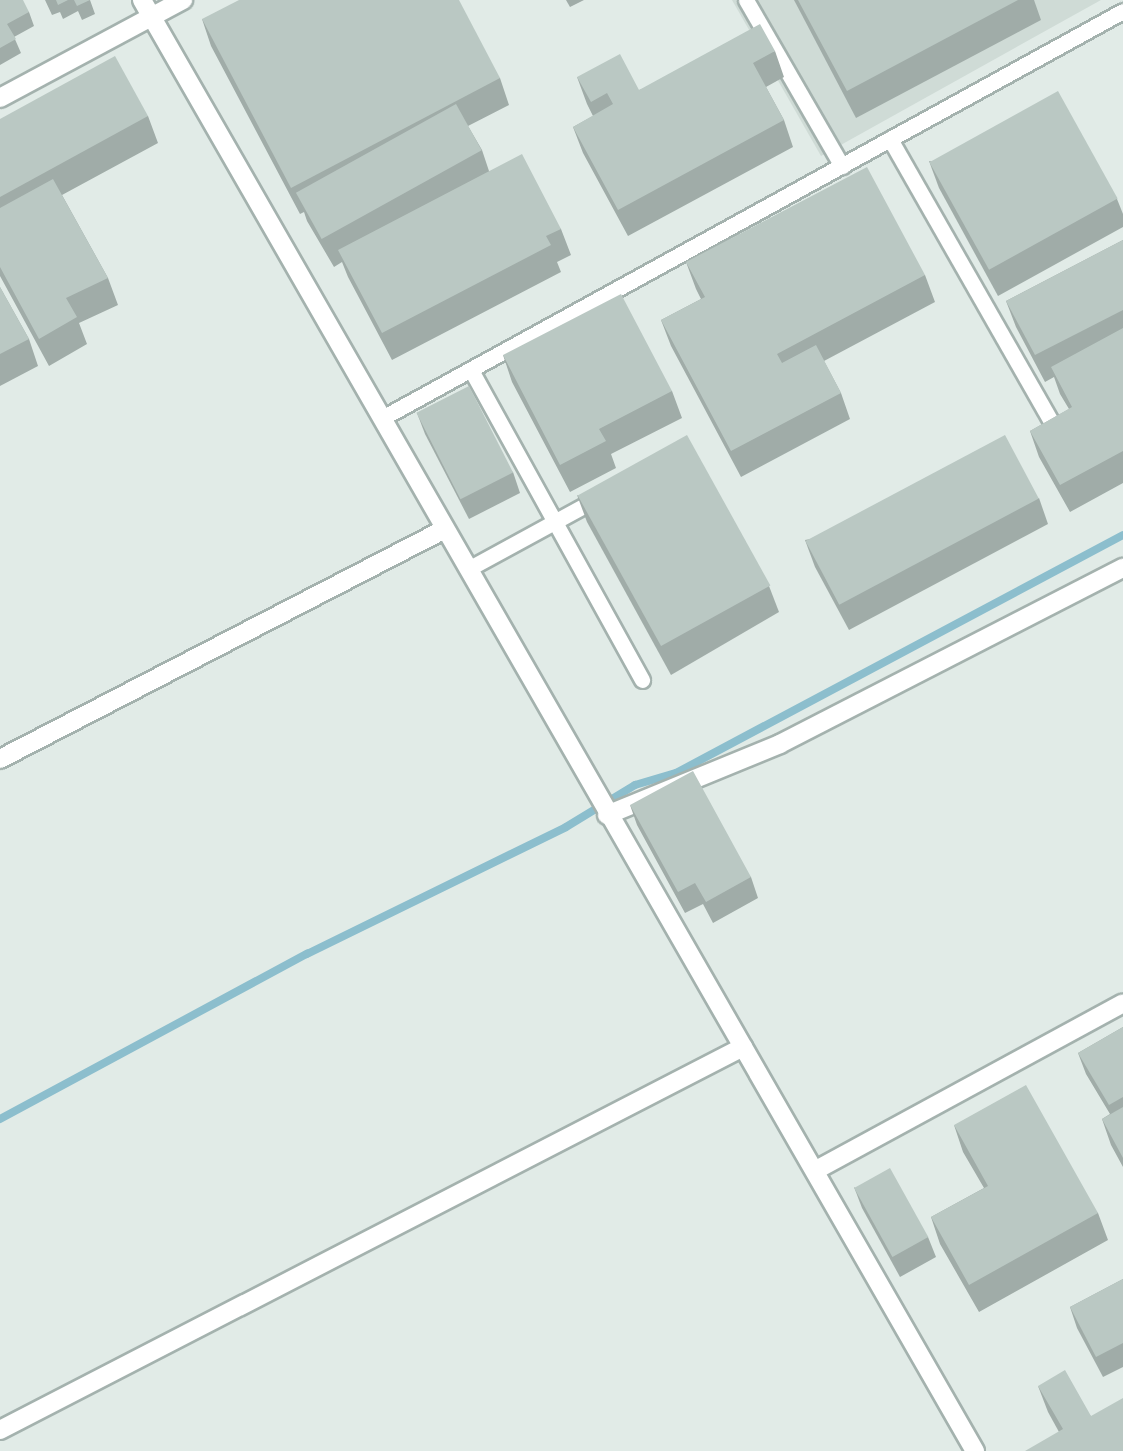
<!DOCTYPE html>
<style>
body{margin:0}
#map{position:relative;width:1123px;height:1451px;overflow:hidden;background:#e1ebe7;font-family:"IBM Plex Sans",sans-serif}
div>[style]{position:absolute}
.built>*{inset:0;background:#cfdbd6}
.stream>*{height:8px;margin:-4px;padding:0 4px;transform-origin:4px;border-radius:4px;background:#8cbecd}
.roads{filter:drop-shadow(2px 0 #a4b2ae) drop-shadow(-2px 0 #a4b2ae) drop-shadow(0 2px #a4b2ae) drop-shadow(0 -2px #a4b2ae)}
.lane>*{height:15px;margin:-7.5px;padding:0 7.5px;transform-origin:7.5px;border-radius:7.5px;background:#fff}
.street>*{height:18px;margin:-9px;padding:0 9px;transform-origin:9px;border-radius:9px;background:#fff}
.secondary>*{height:18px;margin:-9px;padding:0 9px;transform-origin:9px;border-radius:9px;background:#fff}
.wall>*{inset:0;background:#a0aca8}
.building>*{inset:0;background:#bac8c3;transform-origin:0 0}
span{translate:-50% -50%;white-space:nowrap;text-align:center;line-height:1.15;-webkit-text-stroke:5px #f1f8f5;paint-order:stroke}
</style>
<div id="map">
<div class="built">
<i style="clip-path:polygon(732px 0,1101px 0,821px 156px)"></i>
</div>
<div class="stream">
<i style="left:0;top:1119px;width:349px;rotate:-28.3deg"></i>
<i style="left:307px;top:954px;width:288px;rotate:-26.1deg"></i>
<i style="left:566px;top:827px;width:81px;rotate:-31.3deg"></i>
<i style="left:635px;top:785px;width:43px;rotate:-16.3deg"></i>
<i style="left:676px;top:773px;width:506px;rotate:-28.03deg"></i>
</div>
<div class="roads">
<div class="lane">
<i style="left:746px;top:0;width:192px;rotate:60deg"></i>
<i style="left:890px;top:139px;width:337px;rotate:60.3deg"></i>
<i style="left:471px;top:370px;width:354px;rotate:61.1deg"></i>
<i style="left:382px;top:418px;width:845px;rotate:-28.78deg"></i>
<i style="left:468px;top:569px;width:148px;rotate:-28.6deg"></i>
</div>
<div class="street">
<i style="left:0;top:759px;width:501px;rotate:-27.33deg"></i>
<i style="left:607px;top:815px;width:187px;rotate:-22.3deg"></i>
<i style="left:780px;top:744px;width:386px;rotate:-27.2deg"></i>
</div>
<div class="secondary">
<i style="left:142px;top:0;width:1673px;rotate:60.14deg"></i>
<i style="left:0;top:98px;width:208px;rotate:-28.2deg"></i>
<i style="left:816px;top:1170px;width:349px;rotate:-28.5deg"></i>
<i style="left:0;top:1430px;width:836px;rotate:-27.27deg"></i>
</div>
</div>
<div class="wall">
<i style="clip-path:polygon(0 0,29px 12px,34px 26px,14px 37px,21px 53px,0 65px)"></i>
<i style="clip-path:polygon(45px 0,90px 0,95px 14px,82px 20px,78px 11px,63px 19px,60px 12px,52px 15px)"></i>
<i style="clip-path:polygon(566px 0,584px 0,570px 7px)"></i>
<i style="clip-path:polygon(794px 0,1034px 0,1041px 20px,856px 118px)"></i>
<i style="clip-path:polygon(202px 19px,500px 78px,509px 105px,468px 126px,482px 150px,489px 171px,561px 229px,571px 255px,557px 262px,561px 272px,392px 360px,348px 277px,342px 262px,334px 267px,307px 221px,304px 212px,300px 214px,211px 46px)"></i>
<i style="clip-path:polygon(775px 51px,784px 77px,766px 87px,784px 120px,793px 147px,628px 236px,583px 153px,573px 127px,593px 116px,587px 104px,577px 77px,639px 90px)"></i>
<i style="clip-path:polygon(148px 116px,158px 143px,62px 195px,108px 278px,118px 305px,79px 323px,87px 344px,49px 366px,0 276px,0 119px)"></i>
<i style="clip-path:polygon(929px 161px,1117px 199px,1123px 214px,1123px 227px,998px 296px,939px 188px)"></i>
<i style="clip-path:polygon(1123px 240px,1123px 483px,1070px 512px,1039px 457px,1030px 431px,1069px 409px,1060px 394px,1054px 377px,1045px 382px,1016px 327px,1006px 301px)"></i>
<i style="clip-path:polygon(686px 262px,925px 275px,935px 302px,824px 361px,841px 393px,850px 419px,741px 477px,671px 346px,661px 320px,701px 299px,696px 289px)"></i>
<i style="clip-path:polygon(0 287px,29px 339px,38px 366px,0 386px)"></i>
<i style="clip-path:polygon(503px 355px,672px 391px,682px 418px,611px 454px,616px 468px,570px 492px,512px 382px)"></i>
<i style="clip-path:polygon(417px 413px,513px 472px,520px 493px,469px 519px,425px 434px)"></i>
<i style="clip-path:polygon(577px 495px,769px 586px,779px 612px,671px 675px,587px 522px)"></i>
<i style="clip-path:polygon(1039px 498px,1048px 524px,849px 630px,815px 567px,805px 540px)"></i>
<i style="clip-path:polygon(630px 805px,751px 877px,758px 898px,713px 923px,703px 904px,685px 913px,637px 825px)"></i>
<i style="clip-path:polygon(1123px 1027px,1123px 1167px,1111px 1145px,1102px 1119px,1110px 1114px,1086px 1074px,1078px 1053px)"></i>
<i style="clip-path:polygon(954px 1125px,1098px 1213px,1108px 1240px,979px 1312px,940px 1244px,931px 1217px,984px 1188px,963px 1152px)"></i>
<i style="clip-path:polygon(854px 1187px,928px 1237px,936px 1257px,900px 1277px,862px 1208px)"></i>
<i style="clip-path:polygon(1123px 1279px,1123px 1367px,1103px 1377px,1077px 1328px,1070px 1307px)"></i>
<i style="clip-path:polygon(1038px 1386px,1091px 1416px,1123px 1451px,1059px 1432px,1048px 1412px)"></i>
</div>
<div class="building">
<i style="clip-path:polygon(0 0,23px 0,29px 12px,7px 24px,16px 39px,0 48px)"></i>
<i style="clip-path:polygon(56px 0,68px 0,58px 5px)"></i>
<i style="clip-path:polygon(74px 0,90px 0,77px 6px)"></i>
<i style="clip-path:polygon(239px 0,459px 0,500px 78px,291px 188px,202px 19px)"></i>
<i style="clip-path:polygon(798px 0,1018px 0,847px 91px)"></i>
<i style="clip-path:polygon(760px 24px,775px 51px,753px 63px,784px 120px,618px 210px,573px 127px,613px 104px,607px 93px,591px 102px,577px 77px,620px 54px,639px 90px)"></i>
<i style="clip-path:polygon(115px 56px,148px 116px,0 197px,0 119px)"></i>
<i style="left:1058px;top:91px;width:123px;height:147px;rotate:61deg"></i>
<i style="left:456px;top:104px;width:53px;height:183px;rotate:61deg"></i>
<i style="clip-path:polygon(522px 154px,561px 229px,546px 236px,551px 245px,382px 333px,338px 250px)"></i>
<i style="clip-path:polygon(867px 167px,925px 275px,777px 354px,782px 363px,816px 345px,841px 393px,731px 451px,661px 320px,705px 297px,686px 262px)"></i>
<i style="clip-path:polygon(53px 179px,108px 278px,66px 298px,77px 317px,39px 339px,0 267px,0 208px)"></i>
<i style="clip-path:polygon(1123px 240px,1123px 310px,1035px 355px,1006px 301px)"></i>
<i style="clip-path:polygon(0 287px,29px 339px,0 354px)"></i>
<i style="clip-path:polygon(621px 294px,672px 391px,599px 429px,606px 441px,560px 465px,503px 355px)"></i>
<i style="clip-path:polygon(1123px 328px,1123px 451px,1060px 485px,1030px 431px,1072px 407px,1051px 367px)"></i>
<i style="left:469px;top:386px;width:97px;height:59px;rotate:63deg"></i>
<i style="left:687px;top:435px;width:172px;height:125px;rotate:61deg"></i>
<i style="left:1005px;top:435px;width:72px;height:226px;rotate:62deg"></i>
<i style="clip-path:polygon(693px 771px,751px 877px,706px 902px,695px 883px,678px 892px,630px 805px)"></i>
<i style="clip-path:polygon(1123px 1027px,1123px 1097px,1109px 1105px,1078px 1053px)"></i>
<i style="clip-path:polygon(1026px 1085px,1098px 1213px,969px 1285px,931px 1217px,988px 1186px,954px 1125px)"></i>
<i style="clip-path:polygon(1123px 1107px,1123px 1158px,1102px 1119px)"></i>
<i style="left:890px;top:1168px;width:79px;height:41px;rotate:61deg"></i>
<i style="clip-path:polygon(1123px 1279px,1123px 1343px,1096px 1357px,1070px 1307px)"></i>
<i style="clip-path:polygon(1065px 1370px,1091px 1416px,1123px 1398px,1123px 1451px,1025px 1451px,1063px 1429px,1038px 1386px)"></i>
</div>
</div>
